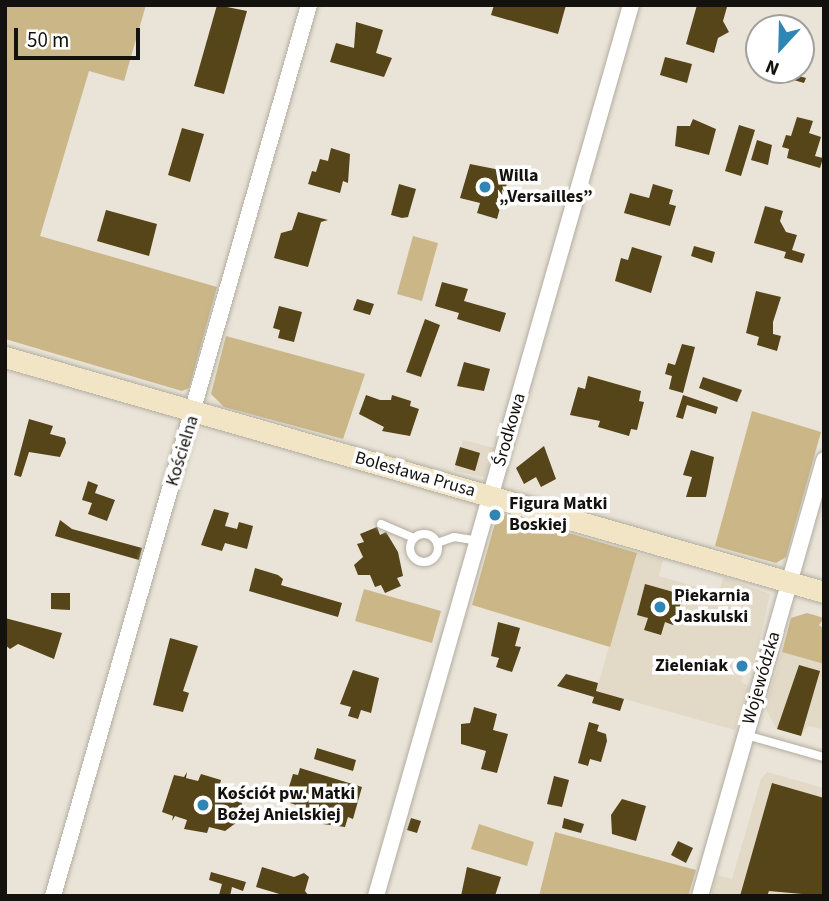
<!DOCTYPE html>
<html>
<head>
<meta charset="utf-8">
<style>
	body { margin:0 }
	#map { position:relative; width:829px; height:901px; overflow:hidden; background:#eae4d8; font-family:"Source Sans 3",sans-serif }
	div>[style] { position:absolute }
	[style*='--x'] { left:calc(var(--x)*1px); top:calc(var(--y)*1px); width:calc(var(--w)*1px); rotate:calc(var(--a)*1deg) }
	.built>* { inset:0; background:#e2d9c6 }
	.green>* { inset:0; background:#cbb687 }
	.building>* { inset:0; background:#564519 }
	.roads { filter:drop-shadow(0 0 2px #b1aca0) drop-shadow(0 0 2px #b1aca0) }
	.lane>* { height:8px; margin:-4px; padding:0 4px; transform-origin:4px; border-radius:4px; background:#fff }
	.lane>.ring { margin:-4px; padding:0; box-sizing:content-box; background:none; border:8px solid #fff; border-radius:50% }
	.street>* { height:16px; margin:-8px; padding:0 8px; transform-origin:8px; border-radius:8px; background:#fff }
	.secondary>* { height:21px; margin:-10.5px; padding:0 10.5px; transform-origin:10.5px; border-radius:10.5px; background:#f1e5c6 }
	.dots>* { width:19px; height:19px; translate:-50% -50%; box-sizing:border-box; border:4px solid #fff; border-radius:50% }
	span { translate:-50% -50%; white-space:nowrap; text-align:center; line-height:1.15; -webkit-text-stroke:7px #fff; paint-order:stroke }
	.poi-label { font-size:18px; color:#14120e; font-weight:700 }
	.left { translate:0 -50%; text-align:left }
	.right { translate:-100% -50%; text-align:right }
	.street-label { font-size:18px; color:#14120e }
	.frame { position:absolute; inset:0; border:7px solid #14120e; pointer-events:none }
	.north { position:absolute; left:745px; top:14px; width:70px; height:70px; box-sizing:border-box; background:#fff; border:2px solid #a1a09f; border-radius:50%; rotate:202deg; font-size:19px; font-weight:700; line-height:28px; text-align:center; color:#14120e }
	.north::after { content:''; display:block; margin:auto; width:24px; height:32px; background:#2f85b4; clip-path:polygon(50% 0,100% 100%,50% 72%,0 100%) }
	.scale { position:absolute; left:14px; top:28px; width:126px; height:32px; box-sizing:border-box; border:4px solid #14120e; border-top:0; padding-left:9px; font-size:21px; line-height:24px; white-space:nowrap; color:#14120e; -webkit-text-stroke:5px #fff; paint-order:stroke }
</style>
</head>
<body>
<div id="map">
	<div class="built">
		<div style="clip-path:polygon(463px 440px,494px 448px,485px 477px,454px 471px)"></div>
		<div style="clip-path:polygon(637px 553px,663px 560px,659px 576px,718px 593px,724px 577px,770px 594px,754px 667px,746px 663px,741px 682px,749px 686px,735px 730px,596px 691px)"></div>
		<div style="clip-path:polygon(782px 652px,824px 664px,823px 729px,808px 726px,801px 736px,777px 729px,765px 708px)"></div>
		<div style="clip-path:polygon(767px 772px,824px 788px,824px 896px,711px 896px,717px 875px,732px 879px,761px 779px)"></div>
	</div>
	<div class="green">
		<div style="clip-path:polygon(5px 5px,146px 5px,124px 81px,89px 71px,40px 236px,217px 287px,189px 388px,182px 391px,5px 339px)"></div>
		<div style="clip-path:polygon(413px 236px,438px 243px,422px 301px,397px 294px)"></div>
		<div style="clip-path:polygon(226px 336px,365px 374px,343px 439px,224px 407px,211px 394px)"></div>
		<div style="clip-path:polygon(752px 411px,821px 432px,786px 557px,776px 563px,715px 546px)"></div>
		<div style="clip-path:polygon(504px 514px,637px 553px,610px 647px,472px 605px,497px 516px)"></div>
		<div style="clip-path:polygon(364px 589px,441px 611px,432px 643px,355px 621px)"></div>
		<div style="clip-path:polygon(807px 613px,824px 618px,819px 625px,824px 629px,824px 664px,782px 652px,791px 618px)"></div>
		<div style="clip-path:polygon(479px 824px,534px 842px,527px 866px,471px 849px)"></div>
		<div style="clip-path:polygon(555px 832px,696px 870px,688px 896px,539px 896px)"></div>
	</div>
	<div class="building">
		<div style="clip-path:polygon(217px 5px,247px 11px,224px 94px,194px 86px)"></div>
		<div style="clip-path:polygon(494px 5px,566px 5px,558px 34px,491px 15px)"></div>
		<div style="clip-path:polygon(697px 5px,727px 7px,723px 21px,729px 32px,718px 38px,714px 53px,686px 44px)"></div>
		<div style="clip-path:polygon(356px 22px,383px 30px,376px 53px,392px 58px,384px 77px,330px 62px,336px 43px,354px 48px)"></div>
		<div style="clip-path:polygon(665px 57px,692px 64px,687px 83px,660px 75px)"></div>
		<div style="clip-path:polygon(782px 71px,806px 78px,804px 83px,780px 76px)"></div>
		<div style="clip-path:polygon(797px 117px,813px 121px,809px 133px,821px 137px,815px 156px,823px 158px,820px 168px,787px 158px,789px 149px,782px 147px,786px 135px,791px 136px)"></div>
		<div style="clip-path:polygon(693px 119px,716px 129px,709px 155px,675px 146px,677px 126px,690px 126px)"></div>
		<div style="clip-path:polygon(739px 125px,755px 130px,741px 176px,725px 171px)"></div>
		<div style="clip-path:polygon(182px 128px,204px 134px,190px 182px,168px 175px)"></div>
		<div style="clip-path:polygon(757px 140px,772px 145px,768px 165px,751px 160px)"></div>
		<div style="clip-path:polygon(331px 148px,350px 154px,348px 183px,343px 181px,340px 193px,308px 184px,312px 171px,316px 172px,320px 159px,328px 161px)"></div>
		<div style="clip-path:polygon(470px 164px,500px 170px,499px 174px,509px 176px,497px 219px,477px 213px,480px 203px,460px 198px)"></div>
		<div style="clip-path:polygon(399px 184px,416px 189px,408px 217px,402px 218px,391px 215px)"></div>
		<div style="clip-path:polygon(653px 184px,673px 190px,669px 204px,676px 206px,670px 226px,624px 213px,630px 193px,649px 198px)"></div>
		<div style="clip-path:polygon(765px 206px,783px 211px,780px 221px,786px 232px,797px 235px,792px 250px,805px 254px,802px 263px,784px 258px,786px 252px,754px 243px)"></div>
		<div style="clip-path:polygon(106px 210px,157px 224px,149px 256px,97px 241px)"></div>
		<div style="clip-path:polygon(298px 212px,328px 220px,321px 222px,308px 267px,274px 258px,281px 233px,292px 230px)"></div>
		<div style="clip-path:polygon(694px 246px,715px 252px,712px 263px,691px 256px)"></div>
		<div style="clip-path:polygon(632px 247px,662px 256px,651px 293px,615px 281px,621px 258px,628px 260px)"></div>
		<div style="clip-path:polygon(442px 282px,468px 289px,464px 301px,506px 313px,500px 332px,457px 319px,459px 313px,435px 306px)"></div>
		<div style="clip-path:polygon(756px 291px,781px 297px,773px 322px,773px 334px,781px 336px,777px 351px,757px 345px,759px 337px,746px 333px)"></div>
		<div style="clip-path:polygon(357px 299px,374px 304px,370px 315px,353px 310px)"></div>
		<div style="clip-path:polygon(279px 306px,302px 312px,294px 342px,278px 338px,280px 330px,273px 328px)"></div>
		<div style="clip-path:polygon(425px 319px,440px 325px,421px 377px,406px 372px)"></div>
		<div style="clip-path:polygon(682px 344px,695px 347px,683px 393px,669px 389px,672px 376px,665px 374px,668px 363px,675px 365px)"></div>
		<div style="clip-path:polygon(464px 362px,490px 369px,484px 391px,457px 386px)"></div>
		<div style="clip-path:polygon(588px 376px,641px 391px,639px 401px,644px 402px,637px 430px,631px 429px,629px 436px,598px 427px,600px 421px,570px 415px,578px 387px,585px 389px)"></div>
		<div style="clip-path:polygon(703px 377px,742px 390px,737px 402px,699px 388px)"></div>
		<div style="clip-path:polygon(366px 395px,380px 400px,391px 400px,392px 395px,411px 401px,410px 406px,419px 409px,410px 436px,382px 431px,384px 427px,359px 414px)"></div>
		<div style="clip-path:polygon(683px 395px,718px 407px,716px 414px,687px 405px,683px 419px,676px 417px)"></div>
		<div style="clip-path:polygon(29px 419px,53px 426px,50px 434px,65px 438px,66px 443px,60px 457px,29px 452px,21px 477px,14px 475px)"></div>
		<div style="clip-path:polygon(544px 446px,556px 479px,541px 487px,536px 477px,524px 484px,516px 468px)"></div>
		<div style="clip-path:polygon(460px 447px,480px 453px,475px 471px,455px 465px)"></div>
		<div style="clip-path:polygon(691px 450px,714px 457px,706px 497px,686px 497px,692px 477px,683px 475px)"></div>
		<div style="clip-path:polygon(88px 481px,98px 485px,95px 493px,115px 500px,107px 521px,88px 514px,92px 503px,82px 500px)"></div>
		<div style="clip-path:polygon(214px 509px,229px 513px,225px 526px,237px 529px,239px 522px,253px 526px,247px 549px,225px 543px,222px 551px,201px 545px)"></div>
		<div style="clip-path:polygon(60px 520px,72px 529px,142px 548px,139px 560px,55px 536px)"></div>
		<div style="clip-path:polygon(377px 527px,380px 535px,386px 532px,398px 552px,403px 576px,397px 578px,401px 586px,385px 593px,381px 585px,375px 587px,370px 575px,358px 575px,354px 565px,363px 557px,357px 544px,364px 542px,360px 534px)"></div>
		<div style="clip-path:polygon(255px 568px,278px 575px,283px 579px,281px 585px,342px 603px,338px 617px,249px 591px)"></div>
		<div style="clip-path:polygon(645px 584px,684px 595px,673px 625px,665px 622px,661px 635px,644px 630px,648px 618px,637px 615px)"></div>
		<div style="clip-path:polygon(51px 593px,70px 593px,70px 610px,51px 609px)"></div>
		<div style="clip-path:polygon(5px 618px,62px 633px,54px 659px,18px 644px,10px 649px,5px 645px)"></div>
		<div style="clip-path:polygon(498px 622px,520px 628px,515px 646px,521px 647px,512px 672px,496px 667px,499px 658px,491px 656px)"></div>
		<div style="clip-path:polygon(170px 638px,198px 646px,183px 691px,189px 693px,183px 712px,153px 705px)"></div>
		<div style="clip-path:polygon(799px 665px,820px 671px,801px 736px,777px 729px)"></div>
		<div style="clip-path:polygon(353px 670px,379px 678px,371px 713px,361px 710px,358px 719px,348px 716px,351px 707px,340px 704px)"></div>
		<div style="clip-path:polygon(566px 674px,598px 683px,596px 691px,624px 699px,620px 711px,592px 703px,594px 697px,557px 686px)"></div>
		<div style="clip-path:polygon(474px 707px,497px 714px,493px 730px,508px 734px,497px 773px,481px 769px,486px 751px,461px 744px,461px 724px,470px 723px)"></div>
		<div style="clip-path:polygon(589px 722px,599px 725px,597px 731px,606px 734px,607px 741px,601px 762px,590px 759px,588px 766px,578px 763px)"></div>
		<div style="clip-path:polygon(317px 748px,356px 760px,353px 771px,314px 759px)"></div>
		<div style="clip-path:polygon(300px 768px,362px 787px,353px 819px,348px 817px,345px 827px,323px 824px,321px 813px,290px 803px,293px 792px,288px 790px,293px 774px,298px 775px)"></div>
		<div style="clip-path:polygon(187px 772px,186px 778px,198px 781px,201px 774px,221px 780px,219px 788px,237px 793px,244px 808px,240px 820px,225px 831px,209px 827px,207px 833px,184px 829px,187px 820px,175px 816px,172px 821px,173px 816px,162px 812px,174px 775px,184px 777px)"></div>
		<div style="clip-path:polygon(554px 776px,569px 780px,562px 807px,547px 804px)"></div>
		<div style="clip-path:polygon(772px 783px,824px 798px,824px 896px,769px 891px,767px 896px,740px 896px)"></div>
		<div style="clip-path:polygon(622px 799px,646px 806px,636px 841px,612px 834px,611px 815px)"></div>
		<div style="clip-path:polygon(411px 818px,421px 821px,417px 833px,407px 830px)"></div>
		<div style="clip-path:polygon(564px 818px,584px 824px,581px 833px,562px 828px)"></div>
		<div style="clip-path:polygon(678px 841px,693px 848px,686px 863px,671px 855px)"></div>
		<div style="clip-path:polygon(262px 867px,294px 877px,304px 873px,309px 877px,305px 891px,309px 896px,286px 896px,256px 887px)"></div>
		<div style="clip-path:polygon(467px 867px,501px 877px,495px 896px,461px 896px)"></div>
		<div style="clip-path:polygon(211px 872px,246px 882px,243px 891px,232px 887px,230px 896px,219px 895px,222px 884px,209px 880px)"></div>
	</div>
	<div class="roads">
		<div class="lane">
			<div style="--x:381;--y:524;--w:36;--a:23"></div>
			<div class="ring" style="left:410px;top:534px;width:20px;height:20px"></div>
			<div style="--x:437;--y:543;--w:18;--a:-19"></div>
			<div style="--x:454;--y:537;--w:24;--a:9"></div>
			<div style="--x:746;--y:735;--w:81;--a:15.8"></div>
		</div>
		<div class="street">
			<div style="--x:53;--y:896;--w:927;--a:-73.97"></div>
			<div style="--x:376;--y:896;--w:927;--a:-74.03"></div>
			<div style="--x:700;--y:896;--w:453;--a:-74.1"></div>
		</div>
		<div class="secondary">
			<div style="--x:5;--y:357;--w:852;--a:16.01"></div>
		</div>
	</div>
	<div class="dots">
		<div style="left:485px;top:187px;background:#2f85b4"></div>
		<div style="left:495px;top:515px;background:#2f85b4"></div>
		<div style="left:660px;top:607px;background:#2f85b4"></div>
		<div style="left:742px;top:666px;background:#2f85b4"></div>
		<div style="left:203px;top:805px;background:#2f85b4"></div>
	</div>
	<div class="poi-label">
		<span class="left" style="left:499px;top:187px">Willa<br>„Versailles”</span>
		<span class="left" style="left:509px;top:515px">Figura Matki<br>Boskiej</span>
		<span class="left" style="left:674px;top:607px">Piekarnia<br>Jaskulski</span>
		<span class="right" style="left:728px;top:666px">Zieleniak</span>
		<span class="left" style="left:217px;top:805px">Kościół pw. Matki<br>Bożej Anielskiej</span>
	</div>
	<div class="street-label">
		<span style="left:510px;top:430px;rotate:-74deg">Środkowa</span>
		<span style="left:183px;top:451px;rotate:-73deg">Kościelna</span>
		<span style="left:415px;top:475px;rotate:16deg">Bolesława Prusa</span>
		<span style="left:762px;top:678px;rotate:-74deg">Wojewódzka</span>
	</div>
	<div class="frame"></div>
	<div class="north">N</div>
	<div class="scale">50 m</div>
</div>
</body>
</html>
